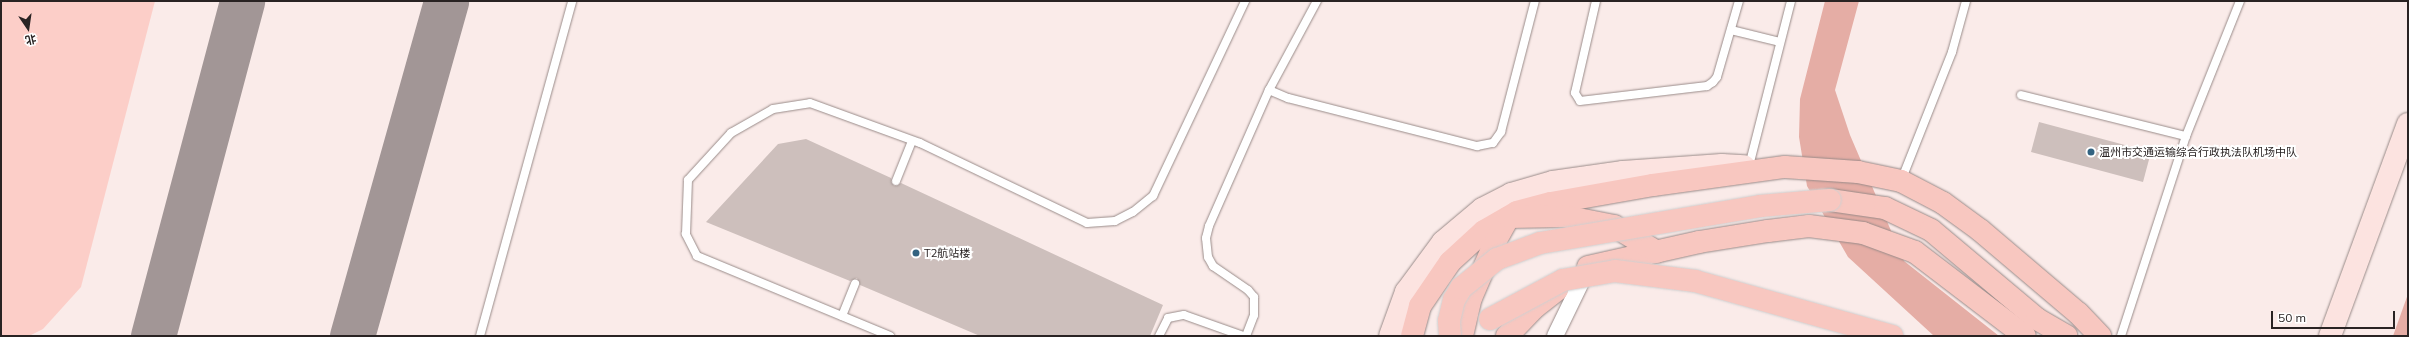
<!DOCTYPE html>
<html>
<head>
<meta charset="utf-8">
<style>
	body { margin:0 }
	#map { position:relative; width:2409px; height:337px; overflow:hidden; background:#faebe9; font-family:Mulish,"Noto Sans SC",sans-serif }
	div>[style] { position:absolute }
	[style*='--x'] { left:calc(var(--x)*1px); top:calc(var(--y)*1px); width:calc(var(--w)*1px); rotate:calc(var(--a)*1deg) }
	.green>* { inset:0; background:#fccec8 }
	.water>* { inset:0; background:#e5ada5 }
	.taxiway>* { height:45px; margin:-22.5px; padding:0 22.5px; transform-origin:22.5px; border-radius:22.5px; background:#a29696 }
	.building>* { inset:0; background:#cdbfbc }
	.roads { filter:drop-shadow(0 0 1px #998b89) drop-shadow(0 0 1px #998b89) }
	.lane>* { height:8px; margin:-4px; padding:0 4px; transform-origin:4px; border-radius:4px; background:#fff }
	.street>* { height:16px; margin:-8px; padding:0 8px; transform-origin:8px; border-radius:8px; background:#fff }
	.secondary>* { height:22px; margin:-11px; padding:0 11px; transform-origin:11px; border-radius:11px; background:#fce3e0 }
	.primary>* { height:22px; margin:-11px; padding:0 11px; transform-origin:11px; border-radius:11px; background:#f8c7c0 }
	.bridges { filter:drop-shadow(0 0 1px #d0cfcf) drop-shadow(0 0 1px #d0cfcf) }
	.primary-bridge>* { height:22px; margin:-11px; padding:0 11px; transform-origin:11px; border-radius:11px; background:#f8c7c0 }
	.dots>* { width:11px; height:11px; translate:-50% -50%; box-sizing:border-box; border:2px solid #fff; border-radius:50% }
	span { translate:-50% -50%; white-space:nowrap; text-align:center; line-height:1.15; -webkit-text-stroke:4px #fff; paint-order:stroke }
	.poi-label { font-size:11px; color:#292323 }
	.left { translate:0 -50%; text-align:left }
	.frame { position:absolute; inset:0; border:2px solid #292323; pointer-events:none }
	.north { position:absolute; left:8px; top:8px; width:40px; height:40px; -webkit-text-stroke:3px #fff; paint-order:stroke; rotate:167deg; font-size:11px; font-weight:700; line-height:16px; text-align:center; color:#292323 }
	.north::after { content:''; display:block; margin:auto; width:14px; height:18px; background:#292323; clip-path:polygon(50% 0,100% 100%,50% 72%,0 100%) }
	.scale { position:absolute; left:2271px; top:311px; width:124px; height:18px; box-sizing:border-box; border:2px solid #292323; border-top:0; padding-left:5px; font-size:12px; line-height:14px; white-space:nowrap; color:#292323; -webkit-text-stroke:3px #fff; paint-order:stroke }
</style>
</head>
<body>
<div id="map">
	<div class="green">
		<div style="clip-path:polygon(1px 1px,155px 1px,81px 287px,43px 329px,29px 336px,1px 336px)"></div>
	</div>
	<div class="water">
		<div style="clip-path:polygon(1825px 1px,1859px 1px,1835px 90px,1850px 135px,1904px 261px,1999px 336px,1934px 336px,1848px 257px,1807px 186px,1799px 137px,1800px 99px)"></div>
		<div style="clip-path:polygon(2408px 294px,2408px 336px,2393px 336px)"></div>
	</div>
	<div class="taxiway">
		<div style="--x:153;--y:336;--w:347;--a:-75.1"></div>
		<div style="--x:352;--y:336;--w:348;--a:-74.3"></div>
	</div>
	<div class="building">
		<div style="clip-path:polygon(2039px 122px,2151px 152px,2143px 182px,2031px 152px)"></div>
		<div style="clip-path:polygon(806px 139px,891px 178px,894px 186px,901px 183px,1163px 305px,1150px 336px,980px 336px,860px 285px,857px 278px,850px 281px,706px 222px,778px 144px)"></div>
	</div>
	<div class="roads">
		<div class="lane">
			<div style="--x:1596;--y:1;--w:94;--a:102.9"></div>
			<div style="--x:1575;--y:93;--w:9;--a:58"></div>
			<div style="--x:1580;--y:101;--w:128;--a:-6.7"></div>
			<div style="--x:1707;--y:86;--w:7;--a:-34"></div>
			<div style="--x:1713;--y:82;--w:6;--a:-51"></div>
			<div style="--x:1717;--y:77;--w:79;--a:-73.9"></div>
			<div style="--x:1731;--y:30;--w:50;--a:13.8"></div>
			<div style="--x:1269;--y:90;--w:21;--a:23"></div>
			<div style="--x:1288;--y:98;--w:195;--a:14.3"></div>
			<div style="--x:1477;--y:146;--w:16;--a:-11"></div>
			<div style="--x:1493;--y:143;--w:14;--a:-54"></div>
			<div style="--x:1501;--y:132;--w:135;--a:-75.5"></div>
			<div style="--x:2021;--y:95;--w:170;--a:14"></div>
			<div style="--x:1749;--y:166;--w:170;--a:-75.7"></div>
			<div style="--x:896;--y:181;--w:43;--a:-68.2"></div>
			<div style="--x:1901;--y:181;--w:139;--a:-68.4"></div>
			<div style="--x:1952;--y:52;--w:53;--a:-74.6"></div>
			<div style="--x:842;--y:316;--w:35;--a:-68"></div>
			<div style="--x:480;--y:336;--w:347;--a:-74.6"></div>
			<div style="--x:890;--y:336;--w:209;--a:-157.5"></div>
			<div style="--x:697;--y:256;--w:25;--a:-117"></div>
			<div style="--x:686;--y:234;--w:54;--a:-87.9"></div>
			<div style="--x:688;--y:180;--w:64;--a:-47.5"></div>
			<div style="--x:731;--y:133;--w:48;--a:-29.7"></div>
			<div style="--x:773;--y:109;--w:37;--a:-9"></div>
			<div style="--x:810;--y:103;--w:117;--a:20"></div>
			<div style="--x:920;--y:143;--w:185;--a:25.6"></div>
			<div style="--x:1087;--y:223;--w:28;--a:-4"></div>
			<div style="--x:1115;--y:221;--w:20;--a:-27"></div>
			<div style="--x:1133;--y:212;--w:26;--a:-39"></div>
			<div style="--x:1153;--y:196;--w:216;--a:-64.7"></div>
			<div style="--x:1159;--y:336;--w:20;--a:-63"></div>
			<div style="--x:1168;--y:318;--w:16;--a:-11"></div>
			<div style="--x:1184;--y:315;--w:63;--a:19.6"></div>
			<div style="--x:1246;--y:336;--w:22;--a:-69"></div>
			<div style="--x:1254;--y:315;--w:18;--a:-90"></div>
			<div style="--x:1254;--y:297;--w:9;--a:-131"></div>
			<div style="--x:1248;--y:290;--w:42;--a:-145.6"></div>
			<div style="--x:1213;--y:266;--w:10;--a:-119"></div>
			<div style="--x:1208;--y:257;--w:19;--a:-96"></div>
			<div style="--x:1206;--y:238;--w:12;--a:-76"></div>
			<div style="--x:1209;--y:226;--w:149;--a:-66.2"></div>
			<div style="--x:1269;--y:90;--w:101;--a:-61.7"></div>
			<div style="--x:2121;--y:336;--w:210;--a:-72"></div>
			<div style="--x:2186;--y:136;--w:145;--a:-68.2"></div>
		</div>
		<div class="street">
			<div style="--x:1555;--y:336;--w:73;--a:-64.1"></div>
		</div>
		<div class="secondary">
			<div style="--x:1390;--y:336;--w:47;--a:-70"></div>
			<div style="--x:1406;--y:292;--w:62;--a:-53.5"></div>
			<div style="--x:1443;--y:242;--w:51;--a:-40.2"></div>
			<div style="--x:1482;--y:209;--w:33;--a:-27"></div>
			<div style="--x:1511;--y:194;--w:44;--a:-15.9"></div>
			<div style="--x:1553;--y:182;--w:71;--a:-8.1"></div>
			<div style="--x:1623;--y:172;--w:99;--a:-4"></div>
			<div style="--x:1722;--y:165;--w:22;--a:3"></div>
			<div style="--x:2330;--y:336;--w:226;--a:-69.8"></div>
		</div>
		<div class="primary">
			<div style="--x:1830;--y:200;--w:56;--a:8.3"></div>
			<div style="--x:1885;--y:208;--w:51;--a:25.6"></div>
			<div style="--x:1931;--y:230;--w:138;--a:40"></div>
			<div style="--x:2037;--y:319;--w:34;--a:30"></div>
			<div style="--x:1588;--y:267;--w:114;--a:-12.7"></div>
			<div style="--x:1699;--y:242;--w:70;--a:-9.1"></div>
			<div style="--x:1768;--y:231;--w:41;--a:-7"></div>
			<div style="--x:1809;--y:226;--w:54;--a:7.4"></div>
			<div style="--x:1863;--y:233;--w:55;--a:20.1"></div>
			<div style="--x:1915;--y:252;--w:138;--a:37.4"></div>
			<div style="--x:1412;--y:336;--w:31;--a:-75"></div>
			<div style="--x:1420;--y:306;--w:53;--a:-55.7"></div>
			<div style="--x:1450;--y:262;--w:46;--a:-42.4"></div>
			<div style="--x:1484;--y:231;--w:38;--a:-30"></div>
			<div style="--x:1517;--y:212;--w:35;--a:-15"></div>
			<div style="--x:1551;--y:203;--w:104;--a:-10"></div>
			<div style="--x:1653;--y:185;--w:133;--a:-7.8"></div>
			<div style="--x:1785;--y:167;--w:73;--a:3.9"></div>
			<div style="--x:1858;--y:172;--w:44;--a:11.8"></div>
			<div style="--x:1901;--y:181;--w:47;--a:27.6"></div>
			<div style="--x:1943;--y:203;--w:46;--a:36.1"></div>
			<div style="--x:1980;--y:230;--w:128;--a:40.3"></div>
			<div style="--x:2078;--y:313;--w:32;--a:46"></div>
			<div style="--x:1462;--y:336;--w:39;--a:-77"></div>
			<div style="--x:1471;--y:298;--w:63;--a:-66.7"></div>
			<div style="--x:1496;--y:240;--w:26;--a:-61"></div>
			<div style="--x:1509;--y:217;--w:54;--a:-1.1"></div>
			<div style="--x:1563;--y:216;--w:52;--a:11.1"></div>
			<div style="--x:1614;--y:226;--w:50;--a:31.2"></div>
			<div style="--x:1507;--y:336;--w:40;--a:-46"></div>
			<div style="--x:1535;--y:307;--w:28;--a:-38"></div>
		</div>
	</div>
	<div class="bridges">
		<div class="primary-bridge">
			<div style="--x:1490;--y:319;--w:83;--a:-28.1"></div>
			<div style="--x:1563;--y:280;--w:53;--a:-9.8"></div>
			<div style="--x:1615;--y:271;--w:81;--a:7.1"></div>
			<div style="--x:1695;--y:281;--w:205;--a:15.6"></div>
			<div style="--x:1450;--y:336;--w:15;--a:-94"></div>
			<div style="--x:1449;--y:321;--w:22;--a:-77"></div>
			<div style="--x:1454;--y:300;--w:14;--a:-60"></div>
			<div style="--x:1461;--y:288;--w:46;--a:-38.9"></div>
			<div style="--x:1497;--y:259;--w:46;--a:-20.4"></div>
			<div style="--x:1540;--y:243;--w:223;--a:-9.5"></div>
			<div style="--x:1760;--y:206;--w:70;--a:-4.9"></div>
		</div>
	</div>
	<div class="dots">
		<div style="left:2091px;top:152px;background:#336381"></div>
		<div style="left:916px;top:253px;background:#336381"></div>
	</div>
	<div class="poi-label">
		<span class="left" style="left:2099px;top:152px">温州市交通运输综合行政执法队机场中队</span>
		<span class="left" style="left:924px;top:253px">T2航站楼</span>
	</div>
	<div class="frame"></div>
	<div class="north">北</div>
	<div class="scale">50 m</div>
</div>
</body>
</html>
